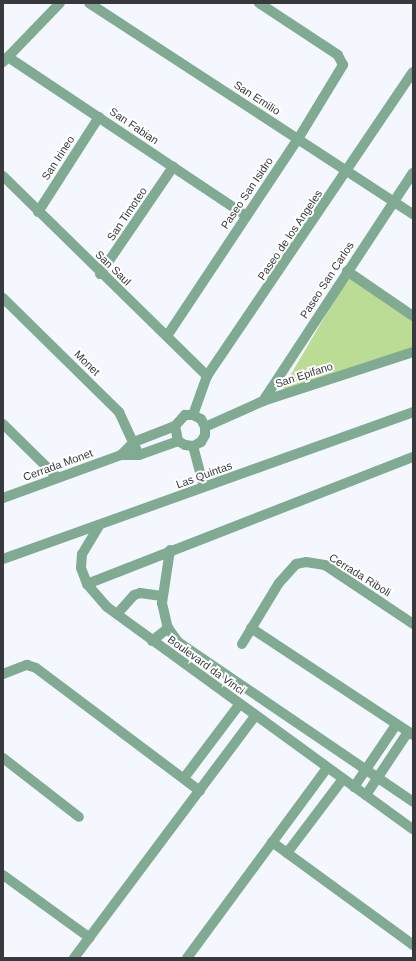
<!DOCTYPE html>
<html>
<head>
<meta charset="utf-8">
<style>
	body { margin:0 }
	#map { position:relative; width:416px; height:961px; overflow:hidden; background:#f4f8fe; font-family:Arial,sans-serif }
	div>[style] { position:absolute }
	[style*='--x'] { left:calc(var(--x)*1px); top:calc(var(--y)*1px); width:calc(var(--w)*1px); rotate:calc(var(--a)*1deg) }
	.green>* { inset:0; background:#bbdc95 }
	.minor>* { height:10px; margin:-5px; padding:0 5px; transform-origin:5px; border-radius:5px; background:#81aa92 }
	span { translate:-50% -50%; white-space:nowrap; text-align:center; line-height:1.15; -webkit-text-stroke:4px #fff; paint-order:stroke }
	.street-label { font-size:11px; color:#37393c }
	.frame { position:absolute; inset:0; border:4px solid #37393c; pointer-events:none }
</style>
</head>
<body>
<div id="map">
	<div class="green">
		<div style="clip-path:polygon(348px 277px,413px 322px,413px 349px,283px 392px,284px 386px)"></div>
	</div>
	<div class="minor">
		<div style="--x:89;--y:3;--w:387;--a:33.1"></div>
		<div style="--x:8;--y:57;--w:286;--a:33.7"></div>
		<div style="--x:3;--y:62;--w:82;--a:-46"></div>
		<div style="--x:3;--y:176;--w:286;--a:44.4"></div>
		<div style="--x:38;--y:212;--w:113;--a:-57.3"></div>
		<div style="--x:347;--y:271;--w:80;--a:34.3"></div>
		<div style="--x:100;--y:274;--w:130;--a:-55.7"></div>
		<div style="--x:3;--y:298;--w:163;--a:44.5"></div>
		<div style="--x:119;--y:412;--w:47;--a:65.1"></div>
		<div style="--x:167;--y:336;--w:237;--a:-56.4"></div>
		<div style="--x:298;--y:139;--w:87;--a:-58.7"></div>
		<div style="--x:343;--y:65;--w:11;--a:-117"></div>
		<div style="--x:338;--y:55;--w:95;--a:-146.6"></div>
		<div style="--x:263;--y:401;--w:273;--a:-56.7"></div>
		<div style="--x:193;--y:415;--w:41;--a:-70.3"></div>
		<div style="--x:207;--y:376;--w:367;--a:-55.9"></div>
		<div style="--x:3;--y:424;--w:76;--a:44.5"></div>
		<div style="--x:205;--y:427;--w:64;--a:-24.1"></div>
		<div style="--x:263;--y:401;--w:158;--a:-18.1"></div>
		<div style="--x:193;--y:446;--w:42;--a:75"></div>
		<div style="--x:121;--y:455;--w:18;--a:-45"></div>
		<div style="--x:134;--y:442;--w:44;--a:-21.3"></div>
		<div style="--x:175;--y:426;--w:15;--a:-48"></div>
		<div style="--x:185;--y:415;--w:8;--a:0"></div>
		<div style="--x:193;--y:415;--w:9;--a:27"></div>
		<div style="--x:201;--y:419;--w:9;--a:63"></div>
		<div style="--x:205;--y:427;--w:8;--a:90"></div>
		<div style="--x:205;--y:435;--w:8;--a:120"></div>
		<div style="--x:201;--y:442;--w:9;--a:153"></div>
		<div style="--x:193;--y:446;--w:8;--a:-173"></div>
		<div style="--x:185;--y:445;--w:8;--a:-150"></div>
		<div style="--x:178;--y:441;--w:15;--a:-101"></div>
		<div style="--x:3;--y:498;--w:126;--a:-20"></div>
		<div style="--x:121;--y:455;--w:18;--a:0"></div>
		<div style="--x:139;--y:455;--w:41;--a:-19.7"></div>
		<div style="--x:99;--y:526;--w:33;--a:121"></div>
		<div style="--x:82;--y:554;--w:14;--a:94"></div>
		<div style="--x:81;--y:568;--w:17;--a:69"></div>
		<div style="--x:87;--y:584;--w:30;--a:49"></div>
		<div style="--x:107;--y:607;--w:378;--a:36"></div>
		<div style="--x:170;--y:550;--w:54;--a:98.6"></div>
		<div style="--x:162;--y:603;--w:26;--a:77"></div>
		<div style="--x:168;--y:628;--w:17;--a:54"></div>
		<div style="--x:178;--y:642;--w:284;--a:34.2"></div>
		<div style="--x:3;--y:559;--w:436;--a:-19.7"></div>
		<div style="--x:87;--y:584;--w:350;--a:-21.3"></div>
		<div style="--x:117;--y:614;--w:25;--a:-48"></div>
		<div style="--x:134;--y:595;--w:6;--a:-18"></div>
		<div style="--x:140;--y:593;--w:22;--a:8"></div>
		<div style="--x:251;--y:628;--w:194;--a:33.4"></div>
		<div style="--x:152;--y:641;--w:21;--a:-39"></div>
		<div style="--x:242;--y:644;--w:71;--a:-58.8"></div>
		<div style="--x:279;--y:583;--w:25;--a:-48"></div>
		<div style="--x:296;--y:564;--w:10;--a:-11"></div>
		<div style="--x:306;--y:562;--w:19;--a:9"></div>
		<div style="--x:325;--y:565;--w:106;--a:33.8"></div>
		<div style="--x:3;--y:674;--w:26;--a:-21"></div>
		<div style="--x:27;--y:665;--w:9;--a:18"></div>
		<div style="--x:36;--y:668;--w:205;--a:36.9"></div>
		<div style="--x:3;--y:758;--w:96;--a:37.8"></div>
		<div style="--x:184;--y:778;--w:91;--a:-53"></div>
		<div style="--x:354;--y:787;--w:75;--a:-55.9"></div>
		<div style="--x:366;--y:795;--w:76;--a:-56.3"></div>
		<div style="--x:272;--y:842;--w:175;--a:36.1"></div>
		<div style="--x:287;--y:853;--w:93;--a:-52.9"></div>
		<div style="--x:3;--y:875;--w:107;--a:35.9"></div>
		<div style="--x:74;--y:958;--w:302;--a:-53.2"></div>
		<div style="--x:187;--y:958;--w:236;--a:-53.6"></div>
	</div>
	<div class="street-label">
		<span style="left:257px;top:98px;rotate:33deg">San Emilio</span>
		<span style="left:134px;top:126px;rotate:34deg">San Fabian</span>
		<span style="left:58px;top:158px;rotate:-57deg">San Irineo</span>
		<span style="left:247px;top:193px;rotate:-56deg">Paseo San Isidro</span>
		<span style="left:127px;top:214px;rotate:-56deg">San Timoteo</span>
		<span style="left:290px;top:235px;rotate:-56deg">Paseo de los Angeles</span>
		<span style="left:113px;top:268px;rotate:44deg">San Saul</span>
		<span style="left:327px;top:280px;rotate:-57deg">Paseo San Carlos</span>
		<span style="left:87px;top:363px;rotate:44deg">Monet</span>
		<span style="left:304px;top:375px;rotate:-18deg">San Epifano</span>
		<span style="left:58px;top:465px;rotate:-20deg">Cerrada Monet</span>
		<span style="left:204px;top:475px;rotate:-20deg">Las Quintas</span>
		<span style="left:360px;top:575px;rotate:32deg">Cerrada Riboli</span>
		<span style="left:206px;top:665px;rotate:36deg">Boulevard da Vinci</span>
	</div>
	<div class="frame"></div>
</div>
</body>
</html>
